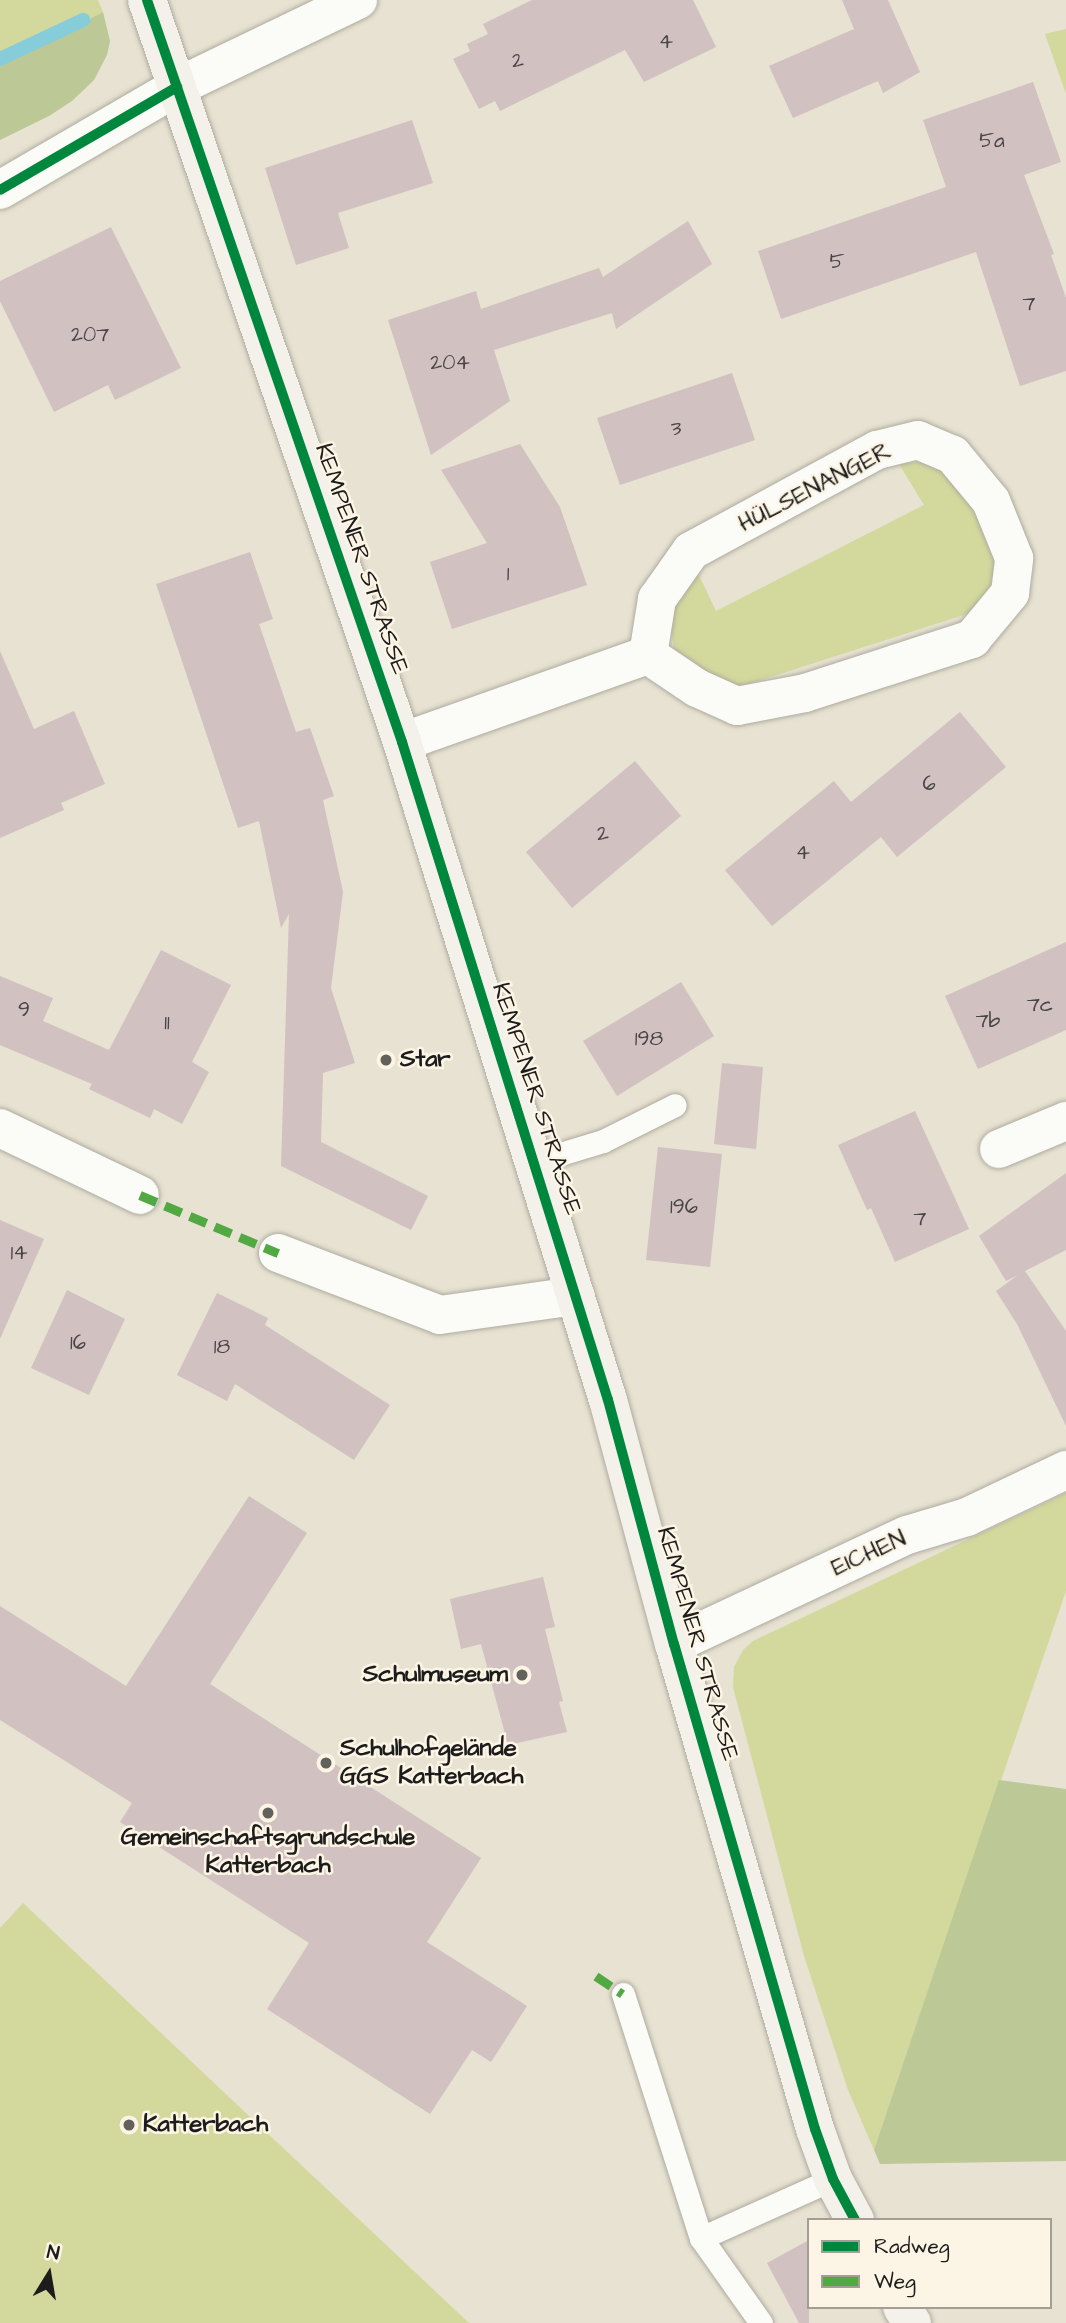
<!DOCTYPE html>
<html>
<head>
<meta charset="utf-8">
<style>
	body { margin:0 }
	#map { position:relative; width:1066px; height:2323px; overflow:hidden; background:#e7e2d1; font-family:"Architects Daughter",sans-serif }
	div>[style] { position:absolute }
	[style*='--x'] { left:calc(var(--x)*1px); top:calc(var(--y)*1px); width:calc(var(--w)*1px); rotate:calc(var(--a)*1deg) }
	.green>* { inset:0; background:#d3d99d }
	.forest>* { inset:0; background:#bcc896 }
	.stream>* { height:14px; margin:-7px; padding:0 7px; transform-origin:7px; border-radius:7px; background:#87ccd9 }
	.building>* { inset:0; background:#d1c1c1 }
	.roads { filter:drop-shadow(0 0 2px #aeaba0) drop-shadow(0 0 2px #aeaba0) }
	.lane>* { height:23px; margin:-11.5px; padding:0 11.5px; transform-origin:11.5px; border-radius:11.5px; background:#fbfbf8 }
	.street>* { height:38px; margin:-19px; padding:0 19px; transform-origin:19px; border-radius:19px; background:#fbfbf8 }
	.secondary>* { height:38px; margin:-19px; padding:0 19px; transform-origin:19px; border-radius:19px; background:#f4f0ea }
	.quiet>* { height:9px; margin-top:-4.5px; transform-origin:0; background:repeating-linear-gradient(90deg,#52a943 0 18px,transparent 0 27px) }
	.cycleway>* { height:10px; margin:-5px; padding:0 5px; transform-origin:5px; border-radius:5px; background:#00873e }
	.dots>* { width:19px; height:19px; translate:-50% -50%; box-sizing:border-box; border:4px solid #fcf5e5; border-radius:50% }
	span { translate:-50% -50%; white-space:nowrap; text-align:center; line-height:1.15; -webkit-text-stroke:5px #fcf5e5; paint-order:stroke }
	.number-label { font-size:21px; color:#494545 }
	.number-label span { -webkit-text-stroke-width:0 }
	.street-label { font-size:24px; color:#1c1c1c }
	.poi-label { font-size:24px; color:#1c1c1c; font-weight:700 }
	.left { translate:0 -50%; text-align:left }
	.right { translate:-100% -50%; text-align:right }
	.legend { position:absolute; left:807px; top:2218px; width:245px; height:91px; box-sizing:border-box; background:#fcf5e5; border:2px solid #a29e95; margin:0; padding:9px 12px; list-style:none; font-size:21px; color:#1c1c1c }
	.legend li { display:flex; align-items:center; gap:14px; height:35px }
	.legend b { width:35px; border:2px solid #a29e95 }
	.north { position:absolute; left:14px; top:2239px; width:70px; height:70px; -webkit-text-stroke:5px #fcf5e5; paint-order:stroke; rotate:11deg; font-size:19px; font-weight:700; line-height:28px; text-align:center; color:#1c1c1c }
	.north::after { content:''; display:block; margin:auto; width:24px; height:32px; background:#1c1c1c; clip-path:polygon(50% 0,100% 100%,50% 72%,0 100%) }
</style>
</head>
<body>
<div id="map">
	<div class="green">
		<div style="clip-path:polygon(0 0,98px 0,103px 12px,0 66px)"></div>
		<div style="clip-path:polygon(1066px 29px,1066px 94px,1045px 34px)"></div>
		<div style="clip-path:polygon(920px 462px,940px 469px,962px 490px,992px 547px,995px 568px,990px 589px,970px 613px,739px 687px,729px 689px,675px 655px,668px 613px,697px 571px,716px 611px,924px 505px,899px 464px)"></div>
		<div style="clip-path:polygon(1066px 1493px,1066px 1591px,874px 2150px,848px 2090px,804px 1956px,733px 1687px,734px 1667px,743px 1650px,753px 1641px)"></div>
		<div style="clip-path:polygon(23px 1903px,469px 2323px,0 2323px,0 1928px)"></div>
	</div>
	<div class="forest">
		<div style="clip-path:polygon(103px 12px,110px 41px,107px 55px,94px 80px,72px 101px,49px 116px,0 140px,0 66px)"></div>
		<div style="clip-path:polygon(999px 1780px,1066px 1789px,1066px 2161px,880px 2164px,874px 2150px)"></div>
	</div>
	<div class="stream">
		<div style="--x:0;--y:59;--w:92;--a:-25.2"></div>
	</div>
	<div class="building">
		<div style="clip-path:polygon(532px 0,693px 0,716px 47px,644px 82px,625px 50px,500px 111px,495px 101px,479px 109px,453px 59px,470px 51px,467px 44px,488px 34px,483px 24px)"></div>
		<div style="clip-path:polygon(842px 0,888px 0,920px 72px,883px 93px,878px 81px,793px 118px,769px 66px,854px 29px)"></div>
		<div style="clip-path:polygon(1033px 82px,1061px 162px,1024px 175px,1054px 254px,1051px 255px,1066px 298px,1066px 371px,1020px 386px,976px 252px,781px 319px,758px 251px,946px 187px,923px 120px)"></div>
		<div style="clip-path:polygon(412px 120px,433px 183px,338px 213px,349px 248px,296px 265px,265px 168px)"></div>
		<div style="clip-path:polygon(688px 221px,712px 264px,616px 329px,612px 313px,494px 350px,510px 401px,431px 455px,388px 320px,476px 291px,481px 309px,599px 268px,603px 277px)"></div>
		<div style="clip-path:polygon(111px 227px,181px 368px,115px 400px,108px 385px,54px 412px,0 301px,0 281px)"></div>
		<div style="clip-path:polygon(732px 373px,755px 440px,620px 485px,597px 418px)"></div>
		<div style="clip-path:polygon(520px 444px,560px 507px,587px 585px,452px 629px,430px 562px,487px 543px,441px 470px)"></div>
		<div style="clip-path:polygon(250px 552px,273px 619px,259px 624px,296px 732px,310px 728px,334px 796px,323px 800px,343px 892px,331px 988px,355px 1063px,323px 1073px,321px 1142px,428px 1196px,411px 1230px,281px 1166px,289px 914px,281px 928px,259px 821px,238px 828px,156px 584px)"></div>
		<div style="clip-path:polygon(0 651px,34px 729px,74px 711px,105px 784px,61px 803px,64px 810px,0 838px)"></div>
		<div style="clip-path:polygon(960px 712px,1006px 767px,897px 857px,881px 837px,772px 926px,725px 870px,834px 781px,851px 802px)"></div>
		<div style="clip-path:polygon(635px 761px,681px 816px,572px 908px,526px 852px)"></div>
		<div style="clip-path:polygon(1066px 942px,1066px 1030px,978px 1069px,945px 996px)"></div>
		<div style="clip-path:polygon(161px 950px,231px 985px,192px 1062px,209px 1072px,182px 1124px,154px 1109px,150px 1118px,89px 1089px,92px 1084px,0 1045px,0 976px,53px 998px,43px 1021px,109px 1050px)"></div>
		<div style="clip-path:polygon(681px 982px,714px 1036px,617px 1096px,583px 1041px)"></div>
		<div style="clip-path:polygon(722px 1063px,763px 1067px,756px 1149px,714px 1144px)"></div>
		<div style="clip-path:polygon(915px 1111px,969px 1229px,895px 1262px,871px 1208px,867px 1210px,838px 1145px)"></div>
		<div style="clip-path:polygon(658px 1147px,722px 1154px,710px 1267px,646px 1260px)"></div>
		<div style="clip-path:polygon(1066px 1173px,1066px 1250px,1025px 1271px,1066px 1331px,1066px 1426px,1017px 1324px,996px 1291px,1018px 1275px,1006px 1281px,979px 1236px)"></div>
		<div style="clip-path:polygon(0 1220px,44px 1239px,0 1339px)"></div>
		<div style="clip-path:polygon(67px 1290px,125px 1319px,89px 1395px,31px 1368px)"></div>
		<div style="clip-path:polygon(217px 1293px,268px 1318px,265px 1325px,390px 1405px,354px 1460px,235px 1384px,227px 1401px,177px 1375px)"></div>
		<div style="clip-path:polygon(249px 1496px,307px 1533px,210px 1684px,481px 1858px,427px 1942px,527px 2006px,491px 2062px,472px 2050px,430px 2114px,267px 2009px,309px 1943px,120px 1822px,132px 1803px,0 1720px,0 1606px,126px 1686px)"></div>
		<div style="clip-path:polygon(543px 1577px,555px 1627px,545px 1629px,563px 1701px,559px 1702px,567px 1732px,508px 1745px,481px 1644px,461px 1649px,450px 1599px)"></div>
		<div style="clip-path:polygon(809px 2240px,809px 2323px,799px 2323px,767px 2263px)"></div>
	</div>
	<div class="roads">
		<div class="lane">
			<div style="--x:534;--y:1162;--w:72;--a:-16.9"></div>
			<div style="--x:603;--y:1141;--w:80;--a:-26.6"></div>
			<div style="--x:623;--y:1994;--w:256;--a:72.3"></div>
			<div style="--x:701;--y:2238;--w:145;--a:-24.1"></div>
			<div style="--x:701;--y:2238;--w:104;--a:54.8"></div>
		</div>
		<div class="street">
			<div style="--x:0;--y:190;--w:205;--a:-30.2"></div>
			<div style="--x:177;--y:87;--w:201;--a:-25.7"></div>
			<div style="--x:402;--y:742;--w:261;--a:-19.5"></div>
			<div style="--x:648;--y:655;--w:59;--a:34"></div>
			<div style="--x:697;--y:688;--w:44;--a:24.2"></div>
			<div style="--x:737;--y:706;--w:69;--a:-10.8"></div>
			<div style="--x:805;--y:693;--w:176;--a:-17.9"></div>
			<div style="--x:972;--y:639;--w:60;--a:-50.4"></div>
			<div style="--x:1010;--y:593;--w:35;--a:-83"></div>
			<div style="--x:1014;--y:558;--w:61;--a:-112"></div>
			<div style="--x:991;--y:501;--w:60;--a:-129.6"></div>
			<div style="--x:953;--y:455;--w:38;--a:-157"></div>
			<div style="--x:918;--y:440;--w:42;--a:166.3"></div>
			<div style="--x:877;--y:450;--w:212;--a:151.5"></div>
			<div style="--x:691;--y:551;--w:59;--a:125.3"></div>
			<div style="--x:657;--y:599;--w:57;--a:99.1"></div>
			<div style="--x:0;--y:1128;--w:155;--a:25.6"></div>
			<div style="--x:999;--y:1149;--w:73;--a:-22.7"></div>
			<div style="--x:278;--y:1253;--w:173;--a:20.9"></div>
			<div style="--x:440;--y:1315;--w:137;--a:-8"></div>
			<div style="--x:674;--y:1644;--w:257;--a:-25.1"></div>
			<div style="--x:907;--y:1535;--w:63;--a:-16.7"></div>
			<div style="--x:967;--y:1517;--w:110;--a:-25.4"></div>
		</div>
		<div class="secondary">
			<div style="--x:147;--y:0;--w:785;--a:71.03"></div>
			<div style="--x:402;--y:742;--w:689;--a:72.62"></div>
			<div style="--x:608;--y:1400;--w:253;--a:74.9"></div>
			<div style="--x:674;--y:1644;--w:505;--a:73.79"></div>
			<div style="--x:815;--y:2129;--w:53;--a:70.2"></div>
			<div style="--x:833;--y:2179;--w:47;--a:61.8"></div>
			<div style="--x:902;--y:2307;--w:19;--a:58"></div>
		</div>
	</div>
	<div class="quiet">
		<div style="--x:140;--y:1195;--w:150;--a:22.8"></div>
		<div style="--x:596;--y:1976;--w:32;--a:34"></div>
	</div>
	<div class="cycleway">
		<div style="--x:147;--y:0;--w:785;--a:71.03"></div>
		<div style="--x:402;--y:742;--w:689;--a:72.62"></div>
		<div style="--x:608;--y:1400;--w:253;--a:74.9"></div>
		<div style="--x:674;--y:1644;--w:505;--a:73.79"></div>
		<div style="--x:815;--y:2129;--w:53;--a:70.2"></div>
		<div style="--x:833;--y:2179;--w:47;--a:61.8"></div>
		<div style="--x:0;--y:190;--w:205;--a:-30.2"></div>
	</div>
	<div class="dots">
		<div style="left:386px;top:1060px;background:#63615b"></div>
		<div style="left:522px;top:1675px;background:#63615b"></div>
		<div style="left:326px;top:1763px;background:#63615b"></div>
		<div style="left:268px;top:1813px;background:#63615b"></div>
		<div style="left:129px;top:2125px;background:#63615b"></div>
	</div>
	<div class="number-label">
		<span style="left:666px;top:42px">4</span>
		<span style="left:518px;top:61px">2</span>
		<span style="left:992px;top:141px">5a</span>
		<span style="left:837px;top:262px">5</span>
		<span style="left:1029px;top:304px">7</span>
		<span style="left:90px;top:335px">207</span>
		<span style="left:450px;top:363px">204</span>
		<span style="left:676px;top:429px">3</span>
		<span style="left:508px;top:574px">1</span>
		<span style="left:929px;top:784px">6</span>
		<span style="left:603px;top:834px">2</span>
		<span style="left:803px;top:853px">4</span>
		<span style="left:1040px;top:1005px">7c</span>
		<span style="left:24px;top:1010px">9</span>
		<span style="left:988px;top:1021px">7b</span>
		<span style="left:167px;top:1023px">11</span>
		<span style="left:649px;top:1039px">198</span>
		<span style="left:684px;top:1207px">196</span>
		<span style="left:920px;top:1219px">7</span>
		<span style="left:19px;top:1253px">14</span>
		<span style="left:78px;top:1343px">16</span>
		<span style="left:222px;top:1347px">18</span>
	</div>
	<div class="street-label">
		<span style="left:815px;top:488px;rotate:-27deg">HÜLSENANGER</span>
		<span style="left:361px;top:559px;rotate:71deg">KEMPENER STRASSE</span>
		<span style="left:536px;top:1099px;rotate:72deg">KEMPENER STRASSE</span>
		<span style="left:869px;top:1554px;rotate:-24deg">EICHEN</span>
		<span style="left:697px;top:1644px;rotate:74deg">KEMPENER STRASSE</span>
	</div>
	<div class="poi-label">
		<span class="left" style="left:400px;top:1060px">Star</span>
		<span class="right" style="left:508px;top:1675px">Schulmuseum</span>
		<span class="left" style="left:340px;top:1763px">Schulhofgelände<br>GGS Katterbach</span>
		<span style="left:268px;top:1852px">Gemeinschaftsgrundschule<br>Katterbach</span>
		<span class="left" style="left:143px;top:2125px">Katterbach</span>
	</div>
	<ul class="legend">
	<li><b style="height:9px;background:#00873e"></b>Radweg</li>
	<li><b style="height:9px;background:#52a943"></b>Weg</li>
	</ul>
	<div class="north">N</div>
</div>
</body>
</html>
